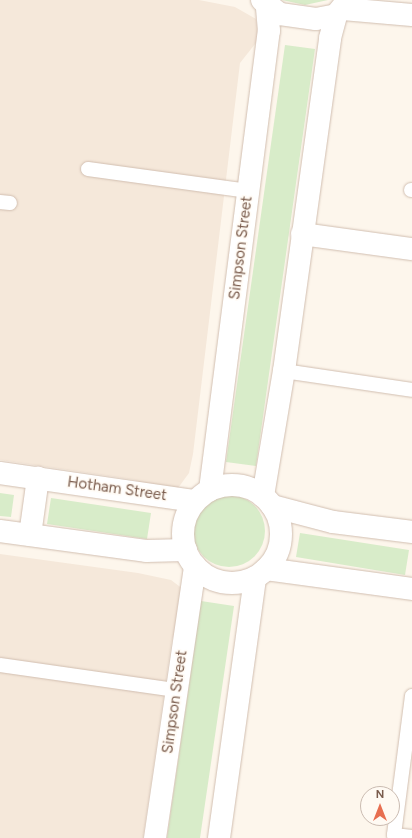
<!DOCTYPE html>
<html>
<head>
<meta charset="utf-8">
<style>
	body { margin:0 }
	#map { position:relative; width:412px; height:838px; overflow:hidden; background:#fdf6ec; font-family:Figtree,sans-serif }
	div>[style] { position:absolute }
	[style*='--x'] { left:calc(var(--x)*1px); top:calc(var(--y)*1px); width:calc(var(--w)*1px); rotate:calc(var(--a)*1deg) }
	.residential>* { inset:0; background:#f5e8da }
	.green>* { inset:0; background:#d8ecc9 }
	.round { border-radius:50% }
	.roads { filter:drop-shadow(0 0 1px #d1beb0) drop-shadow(0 0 1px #d1beb0) }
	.lane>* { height:14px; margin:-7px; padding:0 7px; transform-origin:7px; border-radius:7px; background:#fff }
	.street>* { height:22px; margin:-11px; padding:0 11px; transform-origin:11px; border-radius:11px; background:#fff }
	.street>.ring { margin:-11px; padding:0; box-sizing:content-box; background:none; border:22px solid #fff; border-radius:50% }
	span { translate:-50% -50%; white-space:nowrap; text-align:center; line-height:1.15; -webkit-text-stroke:3px #fffaf3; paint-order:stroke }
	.street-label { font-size:15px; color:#7a5c4d }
	.north { position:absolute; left:360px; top:786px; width:40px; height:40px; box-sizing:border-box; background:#fffaf3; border:1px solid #cabbb1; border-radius:50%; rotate:0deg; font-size:11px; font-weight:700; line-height:16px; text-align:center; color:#7a5c4d }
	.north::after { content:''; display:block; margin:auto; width:14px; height:18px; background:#e76f51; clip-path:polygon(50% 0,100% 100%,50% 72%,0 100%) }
</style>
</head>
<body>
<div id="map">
	<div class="residential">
		<div style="clip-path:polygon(0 0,199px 0,235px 7px,256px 19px,259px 39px,240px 63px,193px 454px,189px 473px,178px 488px,161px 492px,135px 480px,0 460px)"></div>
		<div style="clip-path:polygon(0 554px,138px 573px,171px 580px,183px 589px,186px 604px,172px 639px,143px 838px,0 838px)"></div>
	</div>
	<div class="green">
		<div style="clip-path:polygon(282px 0,328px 0,305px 5px)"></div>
		<div style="clip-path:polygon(285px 45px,315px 49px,256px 466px,226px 462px)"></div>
		<div style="clip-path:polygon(0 493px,14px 495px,11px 517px,0 516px)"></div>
		<div class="round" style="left:193px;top:495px;width:72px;height:72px"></div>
		<div style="clip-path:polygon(51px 498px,151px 513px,147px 539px,47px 524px)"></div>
		<div style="clip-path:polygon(300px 533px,409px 550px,405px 575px,296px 557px)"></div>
		<div style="clip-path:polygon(201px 601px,234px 606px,200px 838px,167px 838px)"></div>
	</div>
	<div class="roads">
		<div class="lane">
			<div style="--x:88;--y:169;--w:162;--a:7.8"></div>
			<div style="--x:411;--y:190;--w:1;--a:0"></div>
			<div style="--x:0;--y:202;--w:10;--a:6"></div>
			<div style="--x:284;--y:371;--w:129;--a:8.4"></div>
			<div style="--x:0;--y:665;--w:178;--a:8.1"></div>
			<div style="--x:412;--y:696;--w:140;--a:97.4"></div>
			<div style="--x:394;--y:835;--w:18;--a:6"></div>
		</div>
		<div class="street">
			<div style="--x:262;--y:0;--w:23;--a:38"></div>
			<div style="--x:280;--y:14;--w:36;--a:8"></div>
			<div style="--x:316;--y:19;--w:20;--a:-11"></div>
			<div style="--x:336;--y:15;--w:19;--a:-51"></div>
			<div style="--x:343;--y:9;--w:69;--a:5"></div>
			<div style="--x:302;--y:234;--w:111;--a:7.8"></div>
			<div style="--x:0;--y:473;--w:197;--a:8.2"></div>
			<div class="ring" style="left:183px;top:485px;width:76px;height:76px"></div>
			<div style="--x:210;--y:490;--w:463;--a:-82.7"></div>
			<div style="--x:269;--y:31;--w:25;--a:-95"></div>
			<div style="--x:263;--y:496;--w:127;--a:-80.5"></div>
			<div style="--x:284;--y:371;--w:336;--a:-82.1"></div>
			<div style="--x:330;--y:38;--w:24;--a:-75"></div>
			<div style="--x:272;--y:506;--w:63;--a:14.7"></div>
			<div style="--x:333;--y:522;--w:80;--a:7.2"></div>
			<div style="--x:0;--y:531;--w:147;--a:7.8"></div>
			<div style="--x:146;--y:551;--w:40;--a:-1.4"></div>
			<div style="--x:30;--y:535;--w:58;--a:-82"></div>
			<div style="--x:266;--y:569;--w:147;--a:7.8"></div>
			<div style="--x:155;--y:838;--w:275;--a:-81.6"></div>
			<div style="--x:219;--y:838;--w:263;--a:-82.1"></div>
		</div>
	</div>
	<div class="street-label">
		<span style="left:241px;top:248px;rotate:-83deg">Simpson Street</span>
		<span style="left:117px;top:489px;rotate:8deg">Hotham Street</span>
		<span style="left:175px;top:702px;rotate:-82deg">Simpson Street</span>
	</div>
	<div class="north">N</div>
</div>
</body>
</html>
